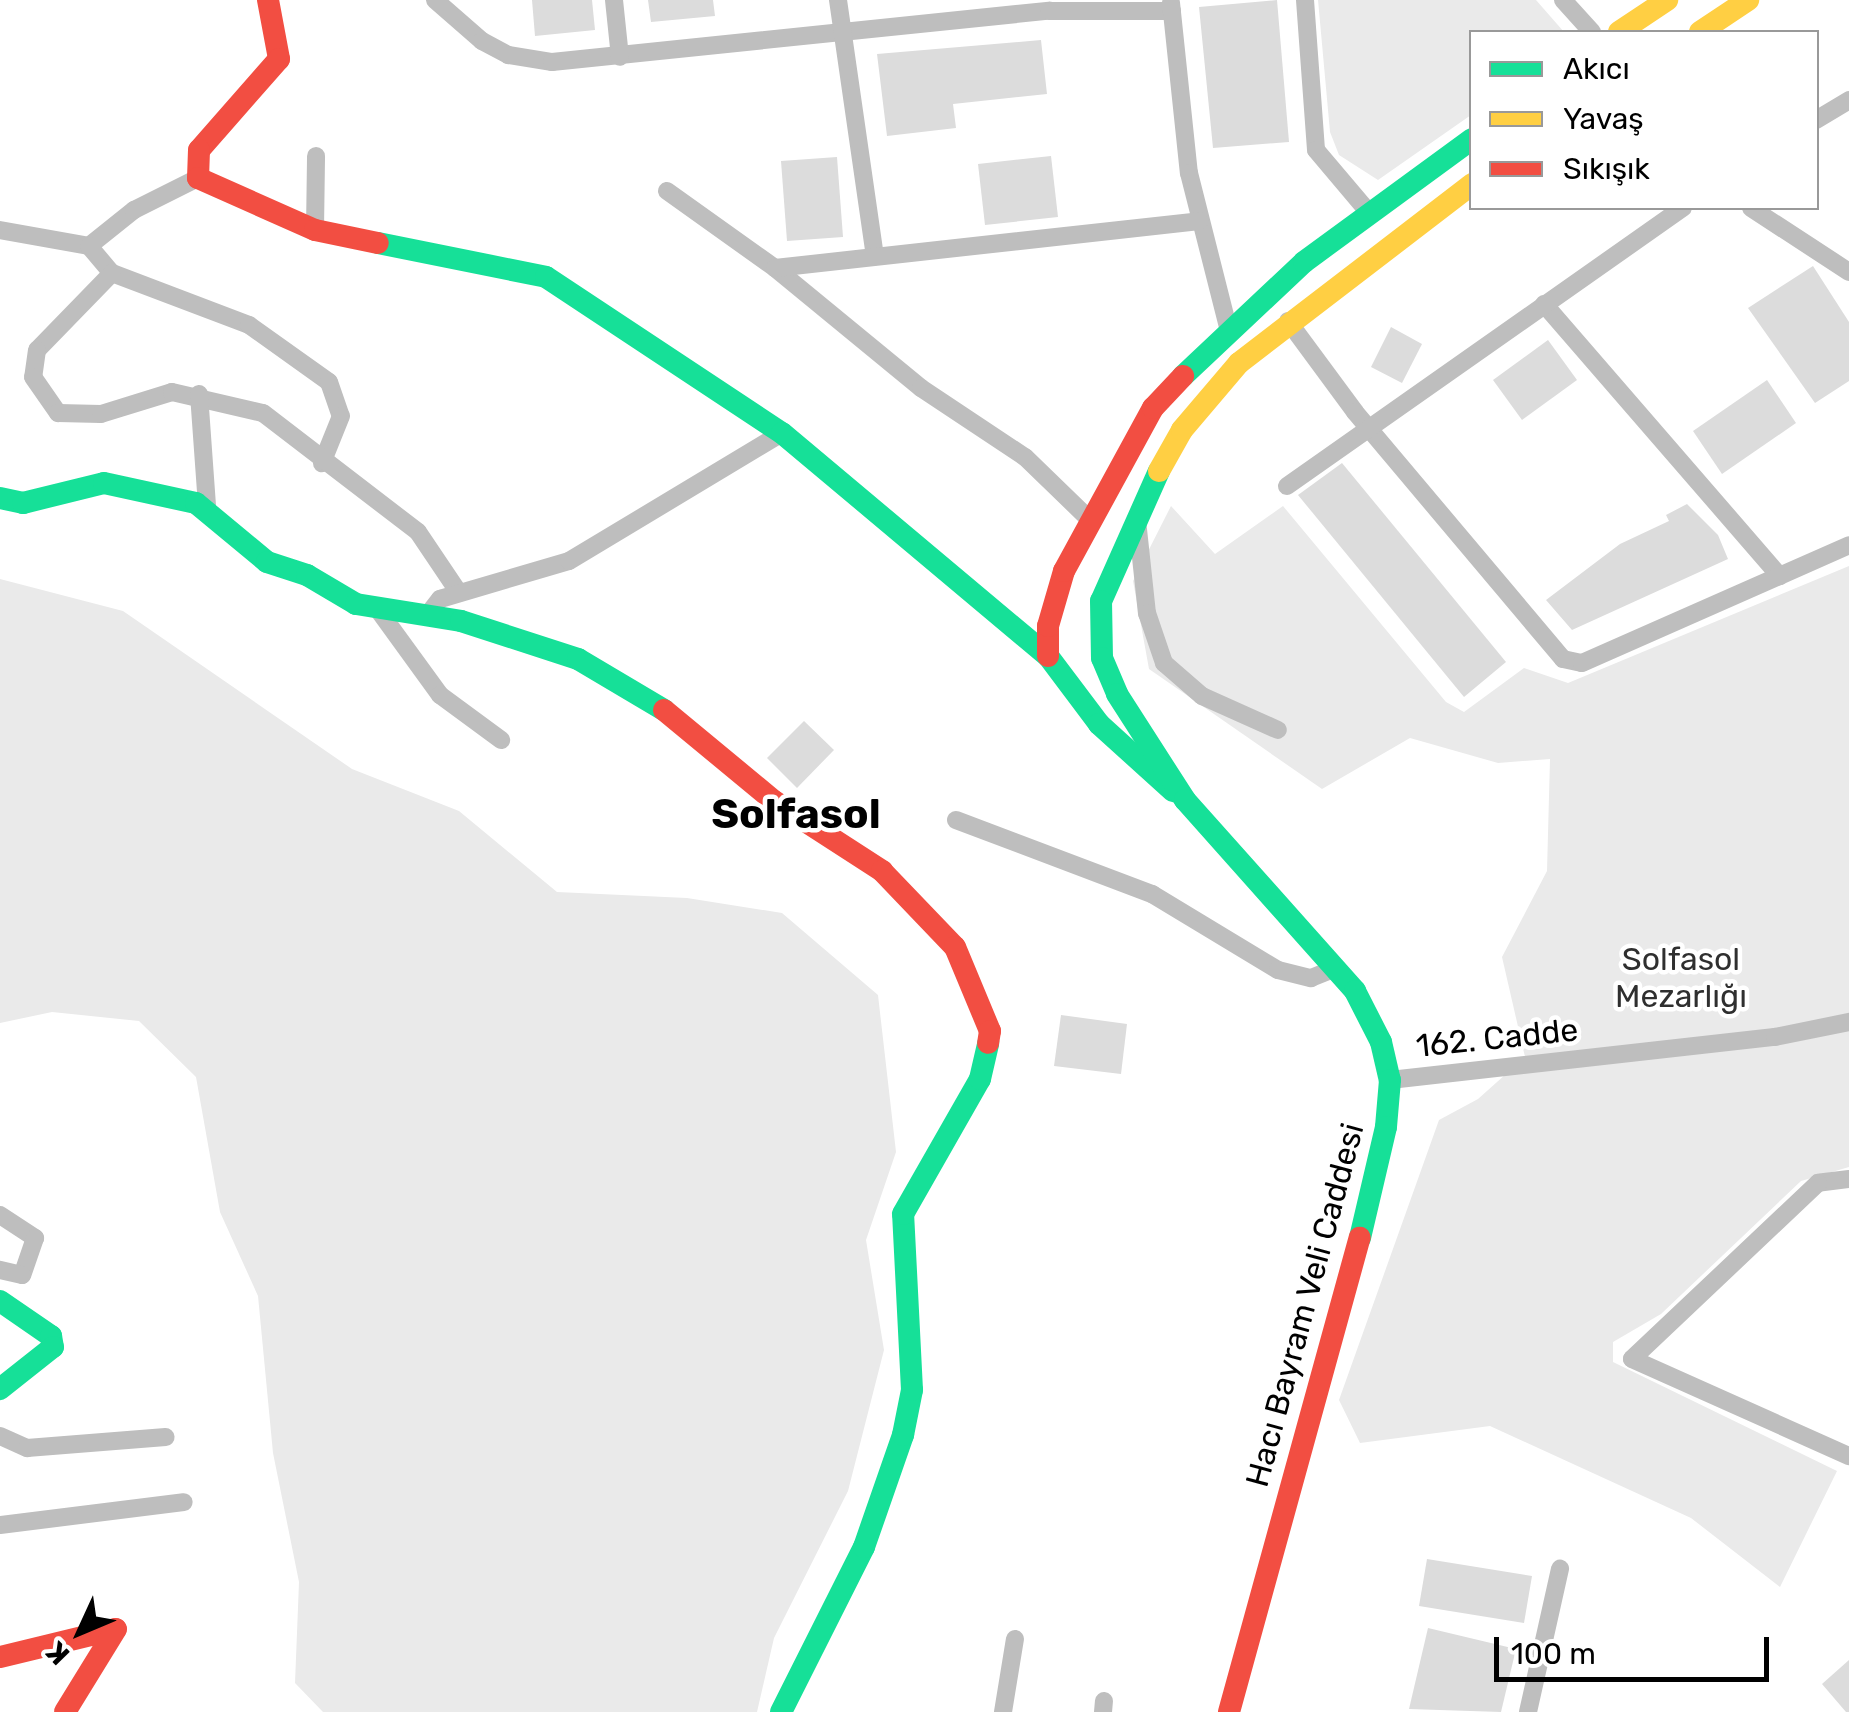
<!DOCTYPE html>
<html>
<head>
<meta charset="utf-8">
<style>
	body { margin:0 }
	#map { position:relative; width:1849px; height:1712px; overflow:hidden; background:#fff; font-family:Rubik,sans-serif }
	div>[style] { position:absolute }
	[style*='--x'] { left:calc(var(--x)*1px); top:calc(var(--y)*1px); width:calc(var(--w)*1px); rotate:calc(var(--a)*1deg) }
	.green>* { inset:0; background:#eaeaea }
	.building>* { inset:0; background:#dcdcdc }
	.street>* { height:18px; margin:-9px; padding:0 9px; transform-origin:9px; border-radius:9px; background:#bebebe }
	.fast>* { height:22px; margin:-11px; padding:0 11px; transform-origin:11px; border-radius:11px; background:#16e098 }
	.slow>* { height:22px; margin:-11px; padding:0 11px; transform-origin:11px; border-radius:11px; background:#ffcf43 }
	.jam>* { height:22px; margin:-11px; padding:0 11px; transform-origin:11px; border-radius:11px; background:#f24e42 }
	span { translate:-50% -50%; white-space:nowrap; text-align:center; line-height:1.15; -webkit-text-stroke:9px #fff; paint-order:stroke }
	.park-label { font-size:32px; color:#2f2f2f }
	.street-label { font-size:32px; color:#000 }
	.district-label { font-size:42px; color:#000; font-weight:700 }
	.legend { position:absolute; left:1469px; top:30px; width:350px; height:180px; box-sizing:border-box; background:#fff; border:2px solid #999; margin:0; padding:12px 18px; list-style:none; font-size:30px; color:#000 }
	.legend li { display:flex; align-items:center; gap:20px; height:50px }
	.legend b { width:50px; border:2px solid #999 }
	.north { position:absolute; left:30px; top:1582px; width:100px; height:100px; -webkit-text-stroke:8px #fff; paint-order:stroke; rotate:226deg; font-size:28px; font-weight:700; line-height:40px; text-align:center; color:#000 }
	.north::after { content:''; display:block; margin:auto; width:35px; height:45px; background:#000; clip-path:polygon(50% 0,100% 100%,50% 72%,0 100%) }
	.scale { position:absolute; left:1494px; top:1637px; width:275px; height:45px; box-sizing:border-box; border:5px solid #000; border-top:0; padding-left:12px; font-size:30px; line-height:35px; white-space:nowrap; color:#000; -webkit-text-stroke:8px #fff; paint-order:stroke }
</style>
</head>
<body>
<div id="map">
	<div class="green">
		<div style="clip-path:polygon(1318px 0,1536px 0,1564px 32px,1472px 32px,1471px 115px,1378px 180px,1339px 155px,1330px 132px)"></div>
		<div style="clip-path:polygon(1171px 506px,1215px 554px,1283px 506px,1446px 702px,1464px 712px,1524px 668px,1568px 683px,1849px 566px,1849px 1167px,1801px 1181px,1661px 1314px,1613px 1342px,1613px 1362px,1837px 1471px,1780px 1587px,1691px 1518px,1490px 1426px,1360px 1443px,1339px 1400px,1439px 1120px,1478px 1099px,1525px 1057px,1502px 957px,1547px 871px,1550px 759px,1498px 763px,1410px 738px,1322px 789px,1149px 669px,1133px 581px)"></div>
		<div style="clip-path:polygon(0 579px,123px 611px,352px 769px,459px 811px,557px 892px,687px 898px,782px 913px,878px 995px,896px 1152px,866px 1240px,884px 1350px,848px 1491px,774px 1638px,757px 1712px,323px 1712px,295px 1683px,299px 1582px,273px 1453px,258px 1296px,220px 1212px,196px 1077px,139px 1021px,52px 1012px,0 1023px)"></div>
	</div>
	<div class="building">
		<div style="clip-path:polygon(532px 0,592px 0,595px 30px,535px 36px)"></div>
		<div style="clip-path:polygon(648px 0,713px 0,715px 16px,651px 22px)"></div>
		<div style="clip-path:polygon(1277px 0,1289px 142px,1213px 148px,1199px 7px)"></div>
		<div style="clip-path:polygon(1041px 40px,1047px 94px,953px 104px,956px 128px,887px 136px,877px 54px)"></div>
		<div style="clip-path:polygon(1051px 156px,1058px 217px,985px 225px,978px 164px)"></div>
		<div style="clip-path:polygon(837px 157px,843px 237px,787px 241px,781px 161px)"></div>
		<div style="clip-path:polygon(1813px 266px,1849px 322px,1849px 381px,1815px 403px,1748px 308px)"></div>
		<div style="clip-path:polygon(1391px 327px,1422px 344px,1402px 383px,1371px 367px)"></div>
		<div style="clip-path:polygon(1548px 340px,1577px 380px,1522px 420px,1493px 380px)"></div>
		<div style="clip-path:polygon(1767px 380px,1796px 423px,1722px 474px,1693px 431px)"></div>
		<div style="clip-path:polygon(1342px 463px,1506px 662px,1464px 697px,1298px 495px)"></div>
		<div style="clip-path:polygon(1687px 504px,1718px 535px,1728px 559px,1572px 630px,1546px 600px,1620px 544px,1669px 521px,1666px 515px)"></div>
		<div style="clip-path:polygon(804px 721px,834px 750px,797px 788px,767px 758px)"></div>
		<div style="clip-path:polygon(1061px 1015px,1127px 1024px,1121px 1074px,1054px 1066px)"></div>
		<div style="clip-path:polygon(1427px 1559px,1532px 1576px,1524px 1623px,1419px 1606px)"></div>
		<div style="clip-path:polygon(1428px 1628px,1516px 1649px,1501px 1712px,1409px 1709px)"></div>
		<div style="clip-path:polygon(1849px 1660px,1849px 1712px,1846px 1712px,1822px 1684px)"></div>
	</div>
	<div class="street">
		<div style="--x:435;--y:0;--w:62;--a:41.1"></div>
		<div style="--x:482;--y:41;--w:30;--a:28"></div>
		<div style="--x:508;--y:55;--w:45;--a:9"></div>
		<div style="--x:552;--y:62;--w:500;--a:-5.9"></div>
		<div style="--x:1049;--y:11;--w:123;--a:0"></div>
		<div style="--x:614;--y:0;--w:57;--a:84"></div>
		<div style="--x:838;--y:0;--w:259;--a:81.8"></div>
		<div style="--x:1305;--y:0;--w:150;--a:85.8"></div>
		<div style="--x:1316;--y:150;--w:84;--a:49.8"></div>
		<div style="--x:1563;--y:0;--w:43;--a:47.8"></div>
		<div style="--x:1171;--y:3;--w:171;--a:84"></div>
		<div style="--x:1189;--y:173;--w:159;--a:75.8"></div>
		<div style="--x:1816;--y:120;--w:39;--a:-31"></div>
		<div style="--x:667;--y:191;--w:133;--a:35.5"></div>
		<div style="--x:775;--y:268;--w:189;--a:39.4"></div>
		<div style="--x:921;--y:388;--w:125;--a:33.6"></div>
		<div style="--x:1025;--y:457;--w:89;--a:44.1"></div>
		<div style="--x:1751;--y:208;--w:117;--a:33.1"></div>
		<div style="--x:0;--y:230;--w:90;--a:10.2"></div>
		<div style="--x:89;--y:246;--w:58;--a:-38.7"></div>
		<div style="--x:134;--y:210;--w:72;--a:-26.6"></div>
		<div style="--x:315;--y:230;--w:74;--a:-89.2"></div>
		<div style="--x:89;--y:246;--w:35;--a:50"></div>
		<div style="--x:112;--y:273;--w:147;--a:20.8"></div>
		<div style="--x:249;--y:325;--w:98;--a:35.5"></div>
		<div style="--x:329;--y:382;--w:36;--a:71"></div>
		<div style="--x:341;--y:416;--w:51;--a:112"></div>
		<div style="--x:775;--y:268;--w:427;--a:-6.3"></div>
		<div style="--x:112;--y:273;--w:107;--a:134.2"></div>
		<div style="--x:37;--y:350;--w:27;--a:98"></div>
		<div style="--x:33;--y:377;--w:44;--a:55.2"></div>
		<div style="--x:58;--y:413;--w:43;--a:1.3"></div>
		<div style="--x:101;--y:414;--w:74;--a:-17.2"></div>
		<div style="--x:172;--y:392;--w:93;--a:13"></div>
		<div style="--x:263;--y:413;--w:195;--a:37.5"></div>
		<div style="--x:418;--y:532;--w:73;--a:56.1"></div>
		<div style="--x:1544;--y:304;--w:360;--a:49.1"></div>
		<div style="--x:1288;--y:321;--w:113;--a:53.6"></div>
		<div style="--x:1355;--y:412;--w:323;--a:49.9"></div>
		<div style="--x:1563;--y:659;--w:19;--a:12"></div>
		<div style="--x:1582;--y:663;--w:292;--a:-23.8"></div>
		<div style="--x:199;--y:394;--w:112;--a:85.9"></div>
		<div style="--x:1287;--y:486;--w:484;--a:-35.1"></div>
		<div style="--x:1137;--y:520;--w:94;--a:83.9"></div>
		<div style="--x:1147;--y:613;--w:53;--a:71.2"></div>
		<div style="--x:1164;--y:663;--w:50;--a:41"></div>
		<div style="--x:1202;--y:696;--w:83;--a:24.1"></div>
		<div style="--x:379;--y:611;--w:104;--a:54"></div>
		<div style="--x:440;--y:695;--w:76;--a:36.4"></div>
		<div style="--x:429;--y:613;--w:18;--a:-52"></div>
		<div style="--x:440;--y:599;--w:134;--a:-16.4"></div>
		<div style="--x:569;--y:561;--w:249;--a:-31"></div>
		<div style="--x:956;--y:820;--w:210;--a:20.7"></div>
		<div style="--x:1152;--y:894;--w:147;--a:31.1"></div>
		<div style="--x:1278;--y:970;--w:34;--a:14"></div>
		<div style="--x:1311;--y:978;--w:27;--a:-22"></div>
		<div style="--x:1390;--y:1080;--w:387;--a:-6.4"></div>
		<div style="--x:1775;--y:1037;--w:76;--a:-11.5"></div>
		<div style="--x:1849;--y:1179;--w:31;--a:173"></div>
		<div style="--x:1818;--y:1183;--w:256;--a:136.6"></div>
		<div style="--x:1632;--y:1359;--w:238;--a:24.1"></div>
		<div style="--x:0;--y:1215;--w:42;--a:33.3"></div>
		<div style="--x:35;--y:1238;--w:39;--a:109"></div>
		<div style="--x:22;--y:1275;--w:23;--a:-167"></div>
		<div style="--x:0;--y:1436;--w:30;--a:24"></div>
		<div style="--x:27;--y:1448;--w:139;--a:-4.5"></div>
		<div style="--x:0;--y:1525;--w:185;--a:-7.1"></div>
		<div style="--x:1003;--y:1712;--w:74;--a:-80.7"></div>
		<div style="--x:1103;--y:1712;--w:11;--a:-85"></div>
		<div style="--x:1528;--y:1712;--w:147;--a:-77.4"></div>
	</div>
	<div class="fast">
		<div style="--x:378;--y:243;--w:171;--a:11.4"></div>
		<div style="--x:546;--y:277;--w:283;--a:33.5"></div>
		<div style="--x:782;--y:433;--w:347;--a:40"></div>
		<div style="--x:1048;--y:656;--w:85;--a:53.1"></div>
		<div style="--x:1099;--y:724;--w:100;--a:42.2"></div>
		<div style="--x:1183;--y:376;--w:166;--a:-43.3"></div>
		<div style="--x:1304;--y:262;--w:208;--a:-36.2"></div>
		<div style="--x:1159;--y:471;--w:142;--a:114"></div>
		<div style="--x:1101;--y:601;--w:57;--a:89"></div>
		<div style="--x:1102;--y:658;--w:39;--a:67"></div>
		<div style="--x:1117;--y:694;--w:126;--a:57.3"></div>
		<div style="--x:1185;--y:800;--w:256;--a:48.3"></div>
		<div style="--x:1355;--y:991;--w:57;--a:63"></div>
		<div style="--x:1381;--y:1042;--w:39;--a:77"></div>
		<div style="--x:1390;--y:1080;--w:47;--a:94.9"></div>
		<div style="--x:1386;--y:1127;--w:114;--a:103.2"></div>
		<div style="--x:0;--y:498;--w:24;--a:12"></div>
		<div style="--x:23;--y:503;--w:83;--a:-13.9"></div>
		<div style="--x:104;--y:483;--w:94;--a:12.3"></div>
		<div style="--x:196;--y:503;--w:92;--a:39.7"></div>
		<div style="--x:267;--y:562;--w:42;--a:18"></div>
		<div style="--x:307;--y:575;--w:57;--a:30.6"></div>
		<div style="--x:356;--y:604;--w:106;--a:9.2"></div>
		<div style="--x:461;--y:621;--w:123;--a:18"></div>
		<div style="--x:578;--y:659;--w:100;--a:30.7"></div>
		<div style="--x:0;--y:1301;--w:62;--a:34.5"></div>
		<div style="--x:51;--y:1336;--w:11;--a:80"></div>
		<div style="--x:53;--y:1347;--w:68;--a:141.6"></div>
		<div style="--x:781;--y:1712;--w:185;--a:-63.3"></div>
		<div style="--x:864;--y:1547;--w:119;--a:-70.8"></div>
		<div style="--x:903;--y:1435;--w:46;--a:-78.7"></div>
		<div style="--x:912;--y:1390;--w:176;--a:-92.9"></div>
		<div style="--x:903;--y:1214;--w:155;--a:-60.3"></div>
		<div style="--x:980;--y:1079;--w:37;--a:-77"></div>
	</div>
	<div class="slow">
		<div style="--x:1619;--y:32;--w:58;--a:-33.7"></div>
		<div style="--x:1700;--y:32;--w:58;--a:-33.7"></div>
		<div style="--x:1159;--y:471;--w:47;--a:-60.7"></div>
		<div style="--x:1182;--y:430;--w:88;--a:-49.6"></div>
		<div style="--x:1239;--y:363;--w:294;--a:-37.5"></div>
	</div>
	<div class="jam">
		<div style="--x:268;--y:0;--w:60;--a:79.4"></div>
		<div style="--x:279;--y:59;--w:121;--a:131.3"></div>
		<div style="--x:199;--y:150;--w:28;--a:92"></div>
		<div style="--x:198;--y:178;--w:128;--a:24"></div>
		<div style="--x:315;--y:230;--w:64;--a:11.7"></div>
		<div style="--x:1048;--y:656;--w:30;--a:-90"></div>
		<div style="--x:1048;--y:626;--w:57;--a:-73.8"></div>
		<div style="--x:1064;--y:571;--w:186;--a:-61.4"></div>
		<div style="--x:1153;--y:408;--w:44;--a:-46.8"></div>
		<div style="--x:664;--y:710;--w:143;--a:39.6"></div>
		<div style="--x:774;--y:801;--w:129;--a:32.9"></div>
		<div style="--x:882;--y:871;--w:105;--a:46.2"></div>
		<div style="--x:955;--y:947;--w:91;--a:67.4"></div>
		<div style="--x:990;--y:1031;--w:12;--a:99"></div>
		<div style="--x:0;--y:1657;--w:119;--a:-13.6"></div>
		<div style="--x:116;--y:1629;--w:97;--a:121.6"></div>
		<div style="--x:1229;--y:1712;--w:492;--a:-74.6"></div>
	</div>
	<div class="park-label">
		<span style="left:1681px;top:978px">Solfasol<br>Mezarlığı</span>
	</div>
	<div class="street-label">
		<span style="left:1497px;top:1038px;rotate:-6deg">162. Cadde</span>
		<span style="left:1305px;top:1305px;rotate:-75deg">Hacı Bayram Veli Caddesi</span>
	</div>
	<div class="district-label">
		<span style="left:796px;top:814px">Solfasol</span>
	</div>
	<ul class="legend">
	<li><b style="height:12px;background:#16e098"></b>Akıcı</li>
	<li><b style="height:12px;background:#ffcf43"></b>Yavaş</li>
	<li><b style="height:12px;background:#f24e42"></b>Sıkışık</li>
	</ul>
	<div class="north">K</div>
	<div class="scale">100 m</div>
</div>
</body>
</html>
